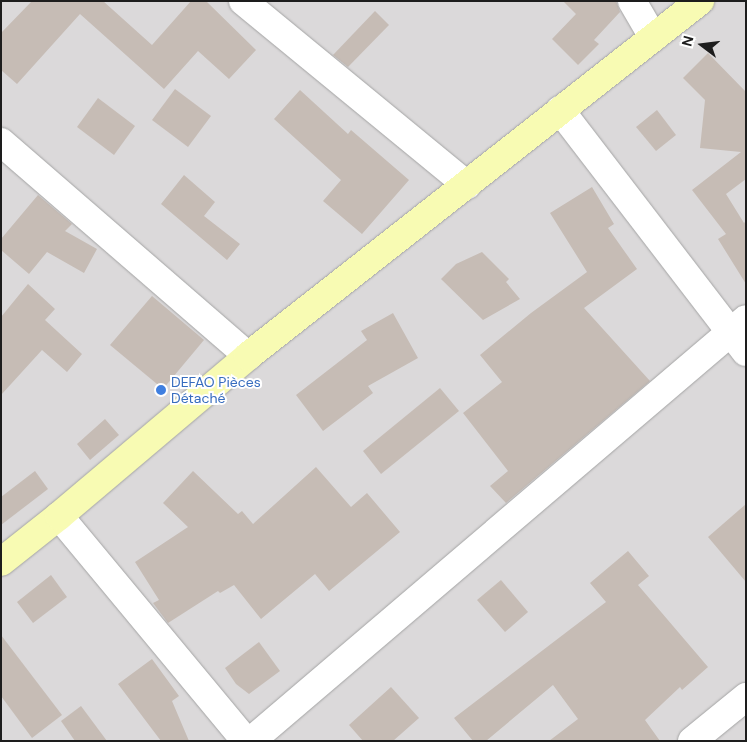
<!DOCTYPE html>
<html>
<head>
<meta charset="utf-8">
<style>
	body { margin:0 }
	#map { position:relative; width:747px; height:742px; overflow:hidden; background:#eeeae2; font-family:"DM Sans",sans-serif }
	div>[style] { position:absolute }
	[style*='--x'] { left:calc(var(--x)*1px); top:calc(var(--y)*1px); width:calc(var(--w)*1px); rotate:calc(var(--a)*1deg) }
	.residential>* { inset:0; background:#dbd9da }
	.building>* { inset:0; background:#c6bcb5 }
	.roads { filter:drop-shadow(0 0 1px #a4a4a4) drop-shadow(0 0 1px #a4a4a4) }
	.street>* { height:28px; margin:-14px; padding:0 14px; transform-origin:14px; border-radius:14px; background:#fff }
	.secondary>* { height:28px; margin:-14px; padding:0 14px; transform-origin:14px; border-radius:14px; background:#f8fbb3 }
	.dots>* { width:14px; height:14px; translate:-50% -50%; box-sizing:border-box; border:2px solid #fff; border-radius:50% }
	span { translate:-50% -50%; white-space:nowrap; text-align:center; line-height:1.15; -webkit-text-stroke:4px #fff; paint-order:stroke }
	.shop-label { font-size:14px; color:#366cbe }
	.left { translate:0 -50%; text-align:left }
	.frame { position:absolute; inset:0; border:2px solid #1d1d1d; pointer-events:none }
	.north { position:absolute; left:677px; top:20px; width:50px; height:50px; -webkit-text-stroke:4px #fff; paint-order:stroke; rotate:285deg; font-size:14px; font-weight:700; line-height:20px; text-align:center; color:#1d1d1d }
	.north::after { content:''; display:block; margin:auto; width:18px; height:22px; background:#1d1d1d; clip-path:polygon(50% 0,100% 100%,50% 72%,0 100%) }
</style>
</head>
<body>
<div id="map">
	<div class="residential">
		<div style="clip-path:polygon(1px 1px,746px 1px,746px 741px,1px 741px)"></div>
	</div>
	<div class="building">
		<div style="clip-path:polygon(32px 1px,103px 1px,152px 45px,191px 1px,206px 1px,256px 50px,229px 79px,198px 51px,164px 89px,80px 14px,17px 84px,1px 70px,1px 33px)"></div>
		<div style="clip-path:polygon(563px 1px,616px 1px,620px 12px,594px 40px,599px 44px,578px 65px,552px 39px,576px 14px)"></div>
		<div style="clip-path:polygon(375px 11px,389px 25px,348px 67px,333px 55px)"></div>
		<div style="clip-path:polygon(708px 53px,746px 92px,746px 179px,726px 194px,744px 223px,746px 221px,746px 284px,718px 239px,726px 234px,692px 190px,741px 152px,700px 148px,705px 100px,683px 78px)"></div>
		<div style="clip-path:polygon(175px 89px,211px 116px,188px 147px,152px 120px)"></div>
		<div style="clip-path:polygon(300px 90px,348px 134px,351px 130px,409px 180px,362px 234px,323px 201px,341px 180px,274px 119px)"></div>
		<div style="clip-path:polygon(98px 98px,135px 126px,114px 155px,77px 127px)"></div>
		<div style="clip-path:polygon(657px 110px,676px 135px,656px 151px,636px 127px)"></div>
		<div style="clip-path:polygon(184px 175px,215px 202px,204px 216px,240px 244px,227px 260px,161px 204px)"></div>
		<div style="clip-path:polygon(592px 187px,614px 224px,608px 228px,637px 269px,584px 308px,650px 381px,506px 503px,490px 486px,508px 471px,463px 413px,502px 382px,480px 355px,531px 313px,587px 272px,550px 213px)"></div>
		<div style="clip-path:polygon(38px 195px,72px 224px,65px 231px,97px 249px,84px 273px,47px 252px,29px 274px,1px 250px,1px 239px)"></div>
		<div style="clip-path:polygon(482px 252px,509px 279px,506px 282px,520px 299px,483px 320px,441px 279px,456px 264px)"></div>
		<div style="clip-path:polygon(28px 284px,55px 309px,45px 320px,82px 354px,67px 372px,42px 350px,1px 395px,1px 317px)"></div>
		<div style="clip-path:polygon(152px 296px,204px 340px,163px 389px,110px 345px)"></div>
		<div style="clip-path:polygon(393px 313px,418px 358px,368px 386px,373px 393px,323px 431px,296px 395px,367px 340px,361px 331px)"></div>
		<div style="clip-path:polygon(440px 388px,459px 411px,381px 474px,363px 451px)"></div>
		<div style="clip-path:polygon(105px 419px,119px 435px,90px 460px,77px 444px)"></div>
		<div style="clip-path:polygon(316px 467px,351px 507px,367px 493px,400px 532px,329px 591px,315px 574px,261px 619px,234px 585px,220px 593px,218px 591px,168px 623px,153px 603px,159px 600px,135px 562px,188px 527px,163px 503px,193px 471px,238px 514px,242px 511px,253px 524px)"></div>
		<div style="clip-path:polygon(35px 471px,48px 489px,1px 525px,1px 497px)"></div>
		<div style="clip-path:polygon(746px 504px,746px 582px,708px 537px)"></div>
		<div style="clip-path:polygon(628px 551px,649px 576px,638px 585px,708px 667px,682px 690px,680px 687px,645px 720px,660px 741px,549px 741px,578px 719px,553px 685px,486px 741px,473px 741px,454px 718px,606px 602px,590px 583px)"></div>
		<div style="clip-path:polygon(51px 575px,67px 597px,33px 623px,17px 602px)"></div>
		<div style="clip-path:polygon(501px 580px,528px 612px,505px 632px,477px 600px)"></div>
		<div style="clip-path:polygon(1px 635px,62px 715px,32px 738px,1px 696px)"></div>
		<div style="clip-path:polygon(259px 642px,280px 671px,249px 694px,236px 684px,225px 668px)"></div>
		<div style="clip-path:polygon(152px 659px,179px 696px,172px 701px,189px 741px,161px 741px,118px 684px)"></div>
		<div style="clip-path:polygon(391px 687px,419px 718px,393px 741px,363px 741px,349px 725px)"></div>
		<div style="clip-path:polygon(81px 706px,107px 741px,75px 741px,61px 721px)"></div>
	</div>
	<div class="roads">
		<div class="street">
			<div style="--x:243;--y:1;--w:290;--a:39.4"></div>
			<div style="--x:632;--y:1;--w:42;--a:59.7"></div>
			<div style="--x:560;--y:110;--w:305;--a:52.5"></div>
			<div style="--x:1;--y:142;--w:327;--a:40.9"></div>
			<div style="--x:59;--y:516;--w:293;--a:50.3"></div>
			<div style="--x:251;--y:741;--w:650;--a:-40.45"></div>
			<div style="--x:692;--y:741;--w:70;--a:-39.2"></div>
		</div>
		<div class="secondary">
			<div style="--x:1;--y:562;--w:74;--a:-38.4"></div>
			<div style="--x:59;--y:516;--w:248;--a:-40.2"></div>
			<div style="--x:248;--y:356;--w:575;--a:-38.15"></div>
		</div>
	</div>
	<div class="dots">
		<div style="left:161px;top:390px;background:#3f7fe0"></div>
	</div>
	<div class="shop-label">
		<span class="left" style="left:171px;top:390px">DEFAO Pièces<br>Détaché</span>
	</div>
	<div class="frame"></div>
	<div class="north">N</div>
</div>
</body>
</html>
